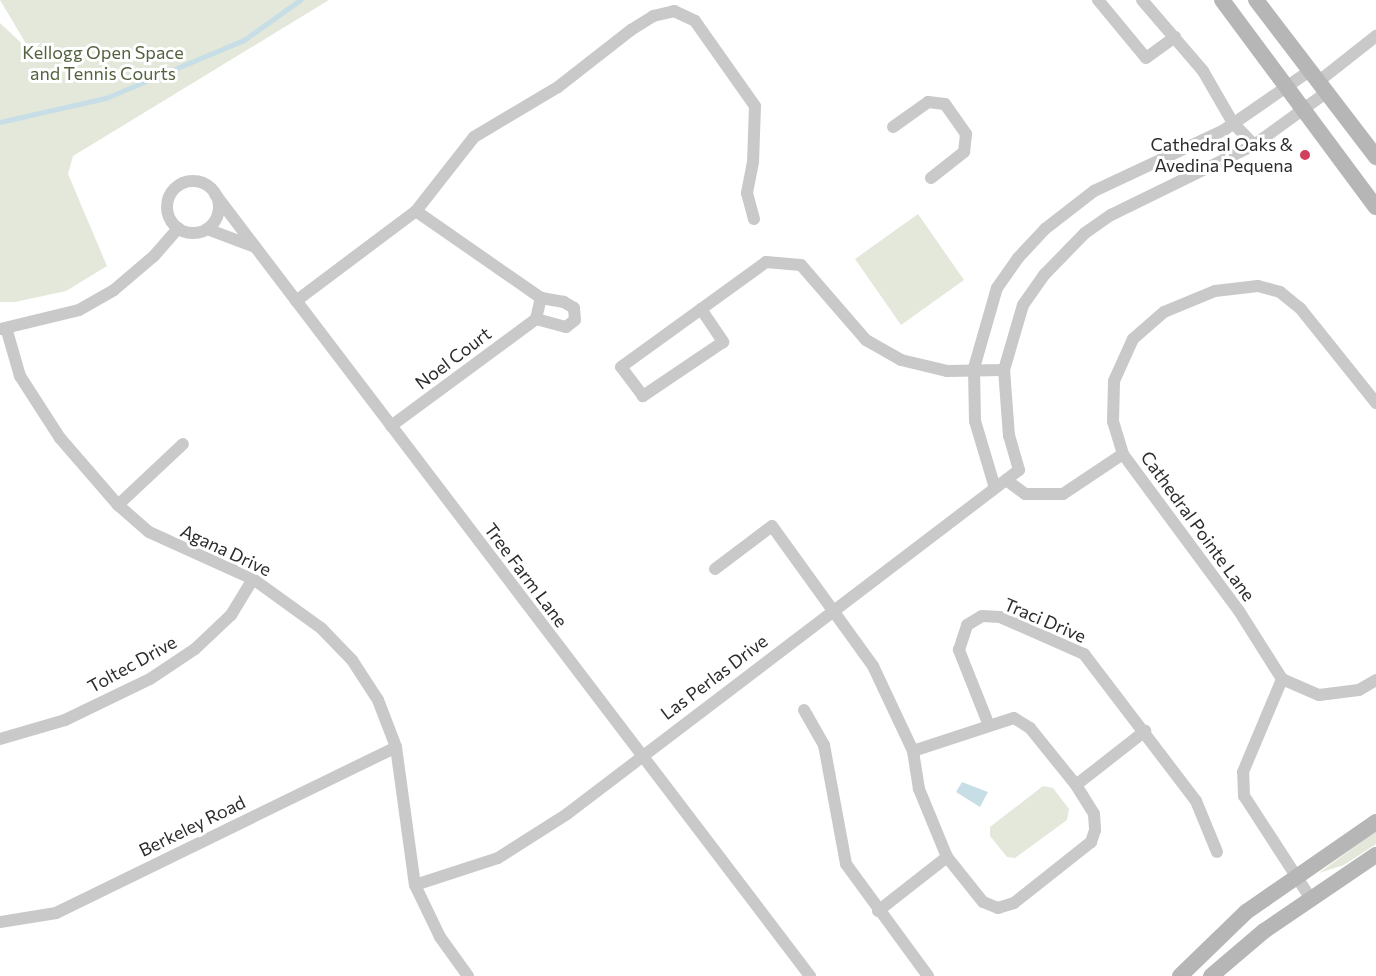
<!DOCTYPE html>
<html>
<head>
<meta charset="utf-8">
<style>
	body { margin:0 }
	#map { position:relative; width:1376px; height:976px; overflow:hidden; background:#fff; font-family:Commissioner,sans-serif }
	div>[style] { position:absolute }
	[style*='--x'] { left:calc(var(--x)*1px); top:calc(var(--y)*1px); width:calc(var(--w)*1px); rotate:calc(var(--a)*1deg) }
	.green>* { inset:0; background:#e3e8db }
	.water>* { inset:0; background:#c8dee6 }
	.stream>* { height:4.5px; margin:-2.25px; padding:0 2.25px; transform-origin:2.25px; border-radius:2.25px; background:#c8dee6 }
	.street>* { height:12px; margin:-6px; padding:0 6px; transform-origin:6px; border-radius:6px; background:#c9c9c9 }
	.street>.ring { margin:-6px; padding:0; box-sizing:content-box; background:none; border:12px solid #c9c9c9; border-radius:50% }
	.secondary>* { height:16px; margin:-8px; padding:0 8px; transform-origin:8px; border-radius:8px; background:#b6b6b6 }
	.dots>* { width:16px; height:16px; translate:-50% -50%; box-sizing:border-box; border:3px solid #fff; border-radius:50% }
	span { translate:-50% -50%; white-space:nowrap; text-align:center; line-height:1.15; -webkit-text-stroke:6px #fff; paint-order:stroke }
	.park-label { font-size:18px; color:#53623f }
	.poi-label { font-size:18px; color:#2c2c2c }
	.right { translate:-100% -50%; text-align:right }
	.street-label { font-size:18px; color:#2c2c2c }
</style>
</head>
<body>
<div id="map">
	<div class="green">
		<div style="clip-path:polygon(0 0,329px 0,73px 156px,68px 174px,107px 266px,66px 291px,15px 302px,0 302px,0 23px,31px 52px)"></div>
		<div style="clip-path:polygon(918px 214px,964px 280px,901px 325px,855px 259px)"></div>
		<div style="clip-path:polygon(1043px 786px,1053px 788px,1069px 809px,1067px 820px,1015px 858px,1007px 857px,990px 836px,990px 827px)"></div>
		<div style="clip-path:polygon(1376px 831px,1376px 844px,1344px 865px,1319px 873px)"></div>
	</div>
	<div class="water">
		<div style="clip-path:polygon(962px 782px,988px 792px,980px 807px,956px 792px)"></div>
	</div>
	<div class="stream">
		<div style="--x:0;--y:122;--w:109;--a:-12.8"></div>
		<div style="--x:106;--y:98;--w:150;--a:-22.8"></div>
		<div style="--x:244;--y:40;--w:69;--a:-35.5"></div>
	</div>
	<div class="street">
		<div style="--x:1098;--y:0;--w:75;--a:50.4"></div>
		<div style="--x:1146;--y:58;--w:36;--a:-36"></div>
		<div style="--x:1142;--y:0;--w:94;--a:49.3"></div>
		<div style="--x:1203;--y:71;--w:60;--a:60"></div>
		<div style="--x:1233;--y:123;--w:30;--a:46"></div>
		<div style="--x:1319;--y:81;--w:73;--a:-38.3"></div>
		<div style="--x:893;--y:127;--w:43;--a:-35.5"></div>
		<div style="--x:928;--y:102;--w:17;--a:7"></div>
		<div style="--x:945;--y:104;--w:37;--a:55"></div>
		<div style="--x:966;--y:134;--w:18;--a:96"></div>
		<div style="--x:964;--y:152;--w:42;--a:141.8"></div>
		<div class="ring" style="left:167px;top:181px;width:40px;height:40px"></div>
		<div style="--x:215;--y:194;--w:983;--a:52.73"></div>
		<div style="--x:207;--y:229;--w:51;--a:20.6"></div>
		<div style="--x:296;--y:301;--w:150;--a:-36.9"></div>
		<div style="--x:416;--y:211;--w:94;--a:-51.9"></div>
		<div style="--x:474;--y:137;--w:98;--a:-30.8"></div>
		<div style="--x:558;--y:87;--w:93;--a:-38"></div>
		<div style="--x:631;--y:30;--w:26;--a:-32"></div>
		<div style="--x:653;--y:16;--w:22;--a:-13"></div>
		<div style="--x:674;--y:11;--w:23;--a:25"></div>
		<div style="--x:695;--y:21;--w:104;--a:54.8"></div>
		<div style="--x:755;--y:106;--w:56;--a:92"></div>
		<div style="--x:753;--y:162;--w:32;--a:101"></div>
		<div style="--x:747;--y:193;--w:27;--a:75"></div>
		<div style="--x:701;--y:309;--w:40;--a:56"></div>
		<div style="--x:723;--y:342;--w:97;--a:146"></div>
		<div style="--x:643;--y:396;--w:36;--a:-127"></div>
		<div style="--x:621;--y:367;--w:179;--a:-35.9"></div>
		<div style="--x:766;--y:262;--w:35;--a:5"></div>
		<div style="--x:801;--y:265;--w:99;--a:49.1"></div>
		<div style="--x:866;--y:340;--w:40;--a:29.7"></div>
		<div style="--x:901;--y:360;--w:47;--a:13.4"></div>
		<div style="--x:947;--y:371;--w:57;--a:-1"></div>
		<div style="--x:536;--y:319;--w:31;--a:15"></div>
		<div style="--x:566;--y:327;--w:11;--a:-38"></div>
		<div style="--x:575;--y:320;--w:12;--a:-95"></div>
		<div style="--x:574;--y:308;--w:12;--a:-149"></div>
		<div style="--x:564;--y:302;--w:23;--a:-170"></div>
		<div style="--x:1;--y:329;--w:80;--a:-13.7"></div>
		<div style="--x:79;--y:310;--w:40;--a:-29.7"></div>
		<div style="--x:114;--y:290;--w:52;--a:-40.4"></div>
		<div style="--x:154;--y:256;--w:37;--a:-49"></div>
		<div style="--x:7;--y:331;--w:47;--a:73.9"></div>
		<div style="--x:20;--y:376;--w:74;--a:57.2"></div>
		<div style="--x:60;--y:438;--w:89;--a:49.1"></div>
		<div style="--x:118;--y:505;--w:41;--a:41.1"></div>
		<div style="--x:149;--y:532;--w:114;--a:24.3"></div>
		<div style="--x:253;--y:579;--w:84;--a:35.8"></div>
		<div style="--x:321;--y:628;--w:45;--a:45.9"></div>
		<div style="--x:352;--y:660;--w:48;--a:57"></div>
		<div style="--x:378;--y:700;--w:50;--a:69"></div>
		<div style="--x:396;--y:747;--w:139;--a:82.2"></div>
		<div style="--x:415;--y:885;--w:58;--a:64.3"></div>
		<div style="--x:440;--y:937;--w:48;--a:54.3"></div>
		<div style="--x:391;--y:426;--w:180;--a:-36.4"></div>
		<div style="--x:536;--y:319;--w:22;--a:-77"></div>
		<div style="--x:541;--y:298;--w:152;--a:-145.2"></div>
		<div style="--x:1006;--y:480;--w:24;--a:36"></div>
		<div style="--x:1025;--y:494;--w:38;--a:0"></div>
		<div style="--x:1063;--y:494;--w:72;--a:-33.7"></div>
		<div style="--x:995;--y:488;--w:70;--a:-106.6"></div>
		<div style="--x:975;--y:421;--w:53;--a:-91.1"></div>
		<div style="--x:974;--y:368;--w:83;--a:-74"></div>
		<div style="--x:997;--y:288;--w:37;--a:-55"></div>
		<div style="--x:1018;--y:258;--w:40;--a:-47"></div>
		<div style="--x:1045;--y:229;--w:62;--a:-37.8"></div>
		<div style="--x:1094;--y:191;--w:144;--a:-25.1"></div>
		<div style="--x:1224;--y:130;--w:106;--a:-34.6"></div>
		<div style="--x:118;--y:505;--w:89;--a:-43.2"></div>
		<div style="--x:715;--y:569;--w:71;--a:-37"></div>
		<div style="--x:772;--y:526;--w:173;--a:54.2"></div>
		<div style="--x:873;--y:666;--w:94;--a:64.8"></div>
		<div style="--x:1282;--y:679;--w:40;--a:23.4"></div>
		<div style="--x:1319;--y:695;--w:40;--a:-7.1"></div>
		<div style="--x:1359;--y:690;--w:20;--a:-30"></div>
		<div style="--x:804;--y:710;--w:40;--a:60.3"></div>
		<div style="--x:824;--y:745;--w:121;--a:79.5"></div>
		<div style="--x:846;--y:864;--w:139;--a:53.8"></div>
		<div style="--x:1014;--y:718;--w:19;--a:32"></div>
		<div style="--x:1030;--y:728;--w:73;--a:51.1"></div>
		<div style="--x:1076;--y:785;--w:34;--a:58"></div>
		<div style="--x:1094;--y:814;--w:16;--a:86"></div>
		<div style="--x:1095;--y:830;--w:13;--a:108"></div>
		<div style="--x:1091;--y:842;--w:98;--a:141.6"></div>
		<div style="--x:1014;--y:903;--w:17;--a:163"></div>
		<div style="--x:998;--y:908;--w:16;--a:-158"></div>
		<div style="--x:983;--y:902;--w:58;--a:-128.7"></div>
		<div style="--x:947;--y:857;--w:74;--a:-112.4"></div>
		<div style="--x:919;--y:789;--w:38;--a:-99"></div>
		<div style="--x:913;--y:751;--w:106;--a:-18.1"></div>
		<div style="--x:988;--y:723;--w:79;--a:-111.7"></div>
		<div style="--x:959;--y:650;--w:26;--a:-72"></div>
		<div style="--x:967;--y:625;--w:17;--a:-31"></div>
		<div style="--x:982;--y:616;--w:18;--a:3"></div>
		<div style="--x:1000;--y:617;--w:92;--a:23.8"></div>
		<div style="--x:1084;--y:654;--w:185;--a:52.7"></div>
		<div style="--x:1196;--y:801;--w:55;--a:67.6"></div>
		<div style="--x:0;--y:739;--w:68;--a:-16.3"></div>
		<div style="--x:65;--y:720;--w:94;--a:-25.8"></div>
		<div style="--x:150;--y:679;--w:54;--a:-33.7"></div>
		<div style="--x:195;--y:649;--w:50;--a:-43.4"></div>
		<div style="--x:231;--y:615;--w:42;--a:-58.6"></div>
		<div style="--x:1076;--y:785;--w:88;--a:-38"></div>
		<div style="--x:415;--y:885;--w:87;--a:-18"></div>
		<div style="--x:498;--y:858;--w:82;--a:-32.5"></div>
		<div style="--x:567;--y:814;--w:568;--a:-37.27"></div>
		<div style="--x:1019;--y:470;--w:35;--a:-106"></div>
		<div style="--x:1009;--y:436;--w:66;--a:-94.3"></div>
		<div style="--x:1004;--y:370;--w:68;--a:-73.7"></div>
		<div style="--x:1023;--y:305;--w:37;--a:-55"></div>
		<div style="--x:1044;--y:275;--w:59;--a:-45.7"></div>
		<div style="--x:1085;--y:233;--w:32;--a:-35"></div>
		<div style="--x:1111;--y:215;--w:159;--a:-26.1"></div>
		<div style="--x:1254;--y:145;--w:90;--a:-36"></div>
		<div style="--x:1311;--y:899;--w:123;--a:-123"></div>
		<div style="--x:1244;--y:796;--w:24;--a:-92"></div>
		<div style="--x:1243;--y:772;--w:101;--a:-67.2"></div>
		<div style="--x:1282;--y:679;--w:80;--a:-122.3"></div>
		<div style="--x:1239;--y:611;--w:195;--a:-126.5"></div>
		<div style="--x:1123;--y:454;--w:34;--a:-107"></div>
		<div style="--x:1113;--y:422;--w:41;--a:-88.6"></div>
		<div style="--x:1114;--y:381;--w:46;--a:-65.7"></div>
		<div style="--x:1133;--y:339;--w:41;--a:-41.1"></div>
		<div style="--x:1164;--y:312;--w:55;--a:-22.4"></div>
		<div style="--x:1215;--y:291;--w:43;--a:-6.6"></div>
		<div style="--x:1258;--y:286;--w:23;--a:15"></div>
		<div style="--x:1280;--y:292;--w:26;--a:39"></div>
		<div style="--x:1300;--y:308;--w:122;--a:51.3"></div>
		<div style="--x:878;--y:911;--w:88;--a:-38"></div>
		<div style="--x:0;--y:922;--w:57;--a:-9.1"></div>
		<div style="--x:56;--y:913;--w:378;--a:-26"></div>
	</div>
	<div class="secondary">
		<div style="--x:1222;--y:0;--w:258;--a:53.4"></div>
		<div style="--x:1256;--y:0;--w:198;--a:52.6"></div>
		<div style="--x:1180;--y:976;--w:92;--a:-44.1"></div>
		<div style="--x:1246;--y:912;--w:158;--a:-34.7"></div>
		<div style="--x:1211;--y:976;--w:70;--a:-40.3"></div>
		<div style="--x:1264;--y:931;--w:135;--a:-34.2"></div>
	</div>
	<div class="dots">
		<div style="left:1305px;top:155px;background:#d1405c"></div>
	</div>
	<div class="park-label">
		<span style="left:103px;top:63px">Kellogg Open Space<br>and Tennis Courts</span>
	</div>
	<div class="poi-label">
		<span class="right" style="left:1293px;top:155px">Cathedral Oaks &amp;<br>Avedina Pequena</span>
	</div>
	<div class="street-label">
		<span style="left:453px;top:358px;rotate:-37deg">Noel Court</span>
		<span style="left:1198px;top:526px;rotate:54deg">Cathedral Pointe Lane</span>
		<span style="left:226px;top:550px;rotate:25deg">Agana Drive</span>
		<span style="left:526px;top:575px;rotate:53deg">Tree Farm Lane</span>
		<span style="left:1045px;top:620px;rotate:23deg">Traci Drive</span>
		<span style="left:132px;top:664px;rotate:-29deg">Toltec Drive</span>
		<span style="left:714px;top:677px;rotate:-37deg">Las Perlas Drive</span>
		<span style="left:192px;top:826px;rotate:-26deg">Berkeley Road</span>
	</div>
</div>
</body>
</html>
